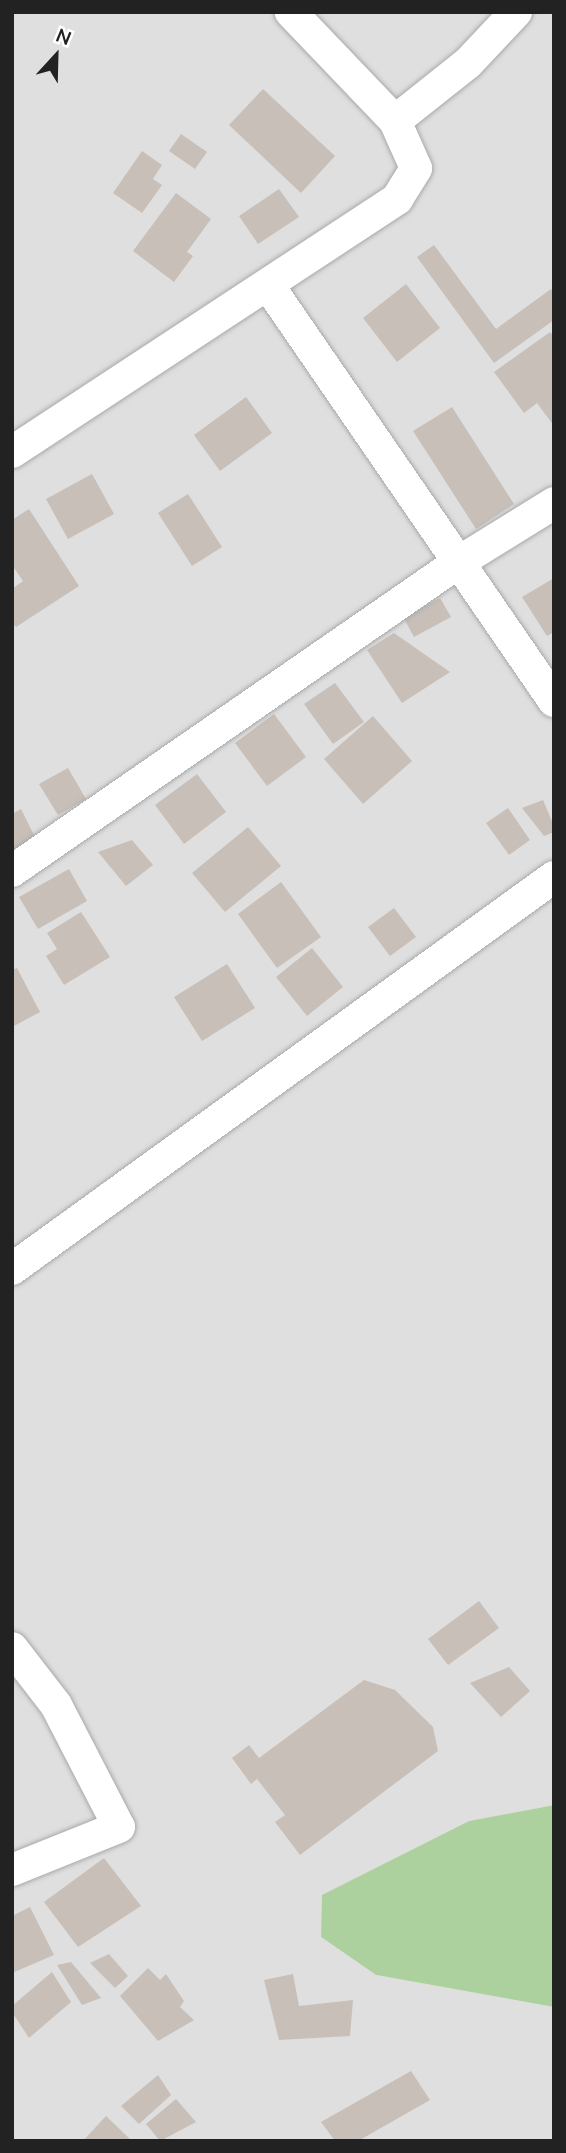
<!DOCTYPE html>
<html>
<head>
<meta charset="utf-8">
<style>
	body { margin:0 }
	#map { position:relative; width:566px; height:2153px; overflow:hidden; background:#f2efe9; font-family:Mulish,sans-serif }
	div>[style] { position:absolute }
	[style*='--x'] { left:calc(var(--x)*1px); top:calc(var(--y)*1px); width:calc(var(--w)*1px); rotate:calc(var(--a)*1deg) }
	.residential>* { inset:0; background:#e0dfdf }
	.forest>* { inset:0; background:#add19e }
	.building>* { inset:0; background:#c7bfb8 }
	.roads { filter:drop-shadow(0 0 2px #a9a9a9) drop-shadow(0 0 2px #a9a9a9) }
	.minor>* { height:32px; margin:-16px; padding:0 16px; transform-origin:16px; border-radius:16px; background:#fff }
	span { translate:-50% -50%; white-space:nowrap; text-align:center; line-height:1.15; -webkit-text-stroke:5px #fff; paint-order:stroke }
	.frame { position:absolute; inset:0; border:14px solid #222; pointer-events:none }
	.north { position:absolute; left:21px; top:21px; width:70px; height:70px; -webkit-text-stroke:5px #fff; paint-order:stroke; rotate:22deg; font-size:19px; font-weight:700; line-height:28px; text-align:center; color:#222 }
	.north::after { content:''; display:block; margin:auto; width:24px; height:32px; background:#222; clip-path:polygon(50% 0,100% 100%,50% 72%,0 100%) }
</style>
</head>
<body>
<div id="map">
	<div class="residential">
		<div style="clip-path:polygon(12px 12px,554px 12px,554px 1805px,469px 1821px,323px 1895px,321px 1937px,376px 1975px,554px 2007px,554px 2141px,12px 2141px)"></div>
	</div>
	<div class="forest">
		<div style="clip-path:polygon(554px 1805px,554px 2007px,376px 1975px,321px 1937px,322px 1895px,469px 1821px)"></div>
	</div>
	<div class="building">
		<div style="clip-path:polygon(263px 89px,335px 156px,301px 193px,229px 125px)"></div>
		<div style="clip-path:polygon(181px 134px,207px 152px,195px 169px,169px 151px)"></div>
		<div style="clip-path:polygon(142px 151px,162px 165px,153px 179px,162px 185px,142px 213px,113px 193px)"></div>
		<div style="clip-path:polygon(279px 189px,299px 217px,258px 244px,239px 216px)"></div>
		<div style="clip-path:polygon(176px 193px,211px 219px,187px 252px,193px 256px,174px 282px,133px 251px)"></div>
		<div style="clip-path:polygon(434px 245px,496px 329px,551px 289px,554px 293px,554px 320px,494px 363px,417px 257px)"></div>
		<div style="clip-path:polygon(406px 284px,440px 328px,397px 362px,363px 318px)"></div>
		<div style="clip-path:polygon(550px 332px,554px 337px,554px 426px,537px 403px,524px 413px,494px 372px)"></div>
		<div style="clip-path:polygon(246px 397px,272px 433px,220px 471px,194px 435px)"></div>
		<div style="clip-path:polygon(452px 407px,514px 504px,476px 529px,413px 431px)"></div>
		<div style="clip-path:polygon(92px 474px,114px 514px,68px 539px,46px 499px)"></div>
		<div style="clip-path:polygon(188px 494px,222px 547px,192px 566px,158px 513px)"></div>
		<div style="clip-path:polygon(29px 509px,79px 586px,16px 627px,12px 622px,12px 589px,23px 581px,12px 565px,12px 520px)"></div>
		<div style="clip-path:polygon(554px 578px,554px 632px,547px 636px,522px 597px)"></div>
		<div style="clip-path:polygon(440px 598px,451px 617px,414px 637px,403px 617px)"></div>
		<div style="clip-path:polygon(394px 633px,450px 672px,402px 703px,367px 650px)"></div>
		<div style="clip-path:polygon(335px 683px,364px 722px,333px 744px,304px 704px)"></div>
		<div style="clip-path:polygon(274px 714px,306px 757px,267px 786px,235px 743px)"></div>
		<div style="clip-path:polygon(373px 716px,412px 761px,363px 804px,324px 759px)"></div>
		<div style="clip-path:polygon(68px 768px,86px 799px,58px 815px,39px 784px)"></div>
		<div style="clip-path:polygon(197px 774px,226px 812px,184px 844px,155px 805px)"></div>
		<div style="clip-path:polygon(543px 800px,554px 826px,554px 832px,544px 836px,522px 808px)"></div>
		<div style="clip-path:polygon(508px 808px,530px 840px,509px 855px,486px 823px)"></div>
		<div style="clip-path:polygon(21px 809px,36px 839px,12px 851px,12px 814px)"></div>
		<div style="clip-path:polygon(248px 827px,281px 866px,225px 912px,192px 873px)"></div>
		<div style="clip-path:polygon(132px 840px,153px 865px,126px 886px,98px 852px)"></div>
		<div style="clip-path:polygon(69px 869px,87px 901px,38px 929px,19px 897px)"></div>
		<div style="clip-path:polygon(281px 882px,321px 937px,277px 968px,238px 914px)"></div>
		<div style="clip-path:polygon(394px 908px,416px 937px,390px 956px,368px 927px)"></div>
		<div style="clip-path:polygon(81px 912px,110px 957px,64px 985px,46px 956px,57px 949px,47px 933px)"></div>
		<div style="clip-path:polygon(312px 948px,343px 987px,307px 1016px,276px 977px)"></div>
		<div style="clip-path:polygon(227px 964px,255px 1008px,202px 1041px,174px 997px)"></div>
		<div style="clip-path:polygon(17px 968px,40px 1012px,12px 1027px,12px 970px)"></div>
		<div style="clip-path:polygon(479px 1601px,499px 1628px,448px 1665px,428px 1639px)"></div>
		<div style="clip-path:polygon(509px 1667px,530px 1691px,501px 1717px,470px 1683px)"></div>
		<div style="clip-path:polygon(364px 1680px,395px 1690px,433px 1727px,438px 1751px,300px 1855px,275px 1822px,285px 1815px,257px 1779px,251px 1784px,232px 1758px,249px 1745px,259px 1758px)"></div>
		<div style="clip-path:polygon(104px 1858px,141px 1906px,78px 1947px,44px 1902px)"></div>
		<div style="clip-path:polygon(30px 1907px,54px 1955px,12px 1973px,12px 1916px)"></div>
		<div style="clip-path:polygon(109px 1954px,128px 1976px,115px 1988px,90px 1963px)"></div>
		<div style="clip-path:polygon(71px 1962px,101px 1998px,82px 2005px,57px 1965px)"></div>
		<div style="clip-path:polygon(148px 1968px,160px 1980px,166px 1974px,184px 2001px,180px 2007px,194px 2020px,158px 2041px,120px 1996px)"></div>
		<div style="clip-path:polygon(52px 1972px,71px 2002px,29px 2038px,12px 2012px,12px 2006px)"></div>
		<div style="clip-path:polygon(293px 1974px,299px 2006px,353px 2000px,350px 2036px,279px 2040px,264px 1980px)"></div>
		<div style="clip-path:polygon(411px 2071px,430px 2100px,358px 2141px,335px 2141px,321px 2122px)"></div>
		<div style="clip-path:polygon(158px 2075px,171px 2095px,139px 2124px,121px 2106px)"></div>
		<div style="clip-path:polygon(176px 2099px,196px 2122px,160px 2141px,146px 2124px)"></div>
		<div style="clip-path:polygon(106px 2116px,132px 2141px,83px 2141px)"></div>
	</div>
	<div class="roads">
		<div class="minor">
			<div style="--x:395;--y:121;--w:93;--a:-38.5"></div>
			<div style="--x:468;--y:63;--w:70;--a:-46.7"></div>
			<div style="--x:268;--y:285;--w:505;--a:55.49"></div>
			<div style="--x:12;--y:452;--w:461;--a:-33.3"></div>
			<div style="--x:397;--y:199;--w:36;--a:-58"></div>
			<div style="--x:416;--y:168;--w:51;--a:-114.1"></div>
			<div style="--x:395;--y:121;--w:151;--a:-133.7"></div>
			<div style="--x:12;--y:871;--w:543;--a:-34.66"></div>
			<div style="--x:459;--y:562;--w:112;--a:-31.8"></div>
			<div style="--x:12;--y:1269;--w:669;--a:-35.88"></div>
			<div style="--x:12;--y:1648;--w:72;--a:52.3"></div>
			<div style="--x:56;--y:1705;--w:137;--a:62.7"></div>
			<div style="--x:119;--y:1827;--w:115;--a:158.1"></div>
		</div>
	</div>
	<div class="frame"></div>
	<div class="north">N</div>
</div>
</body>
</html>
